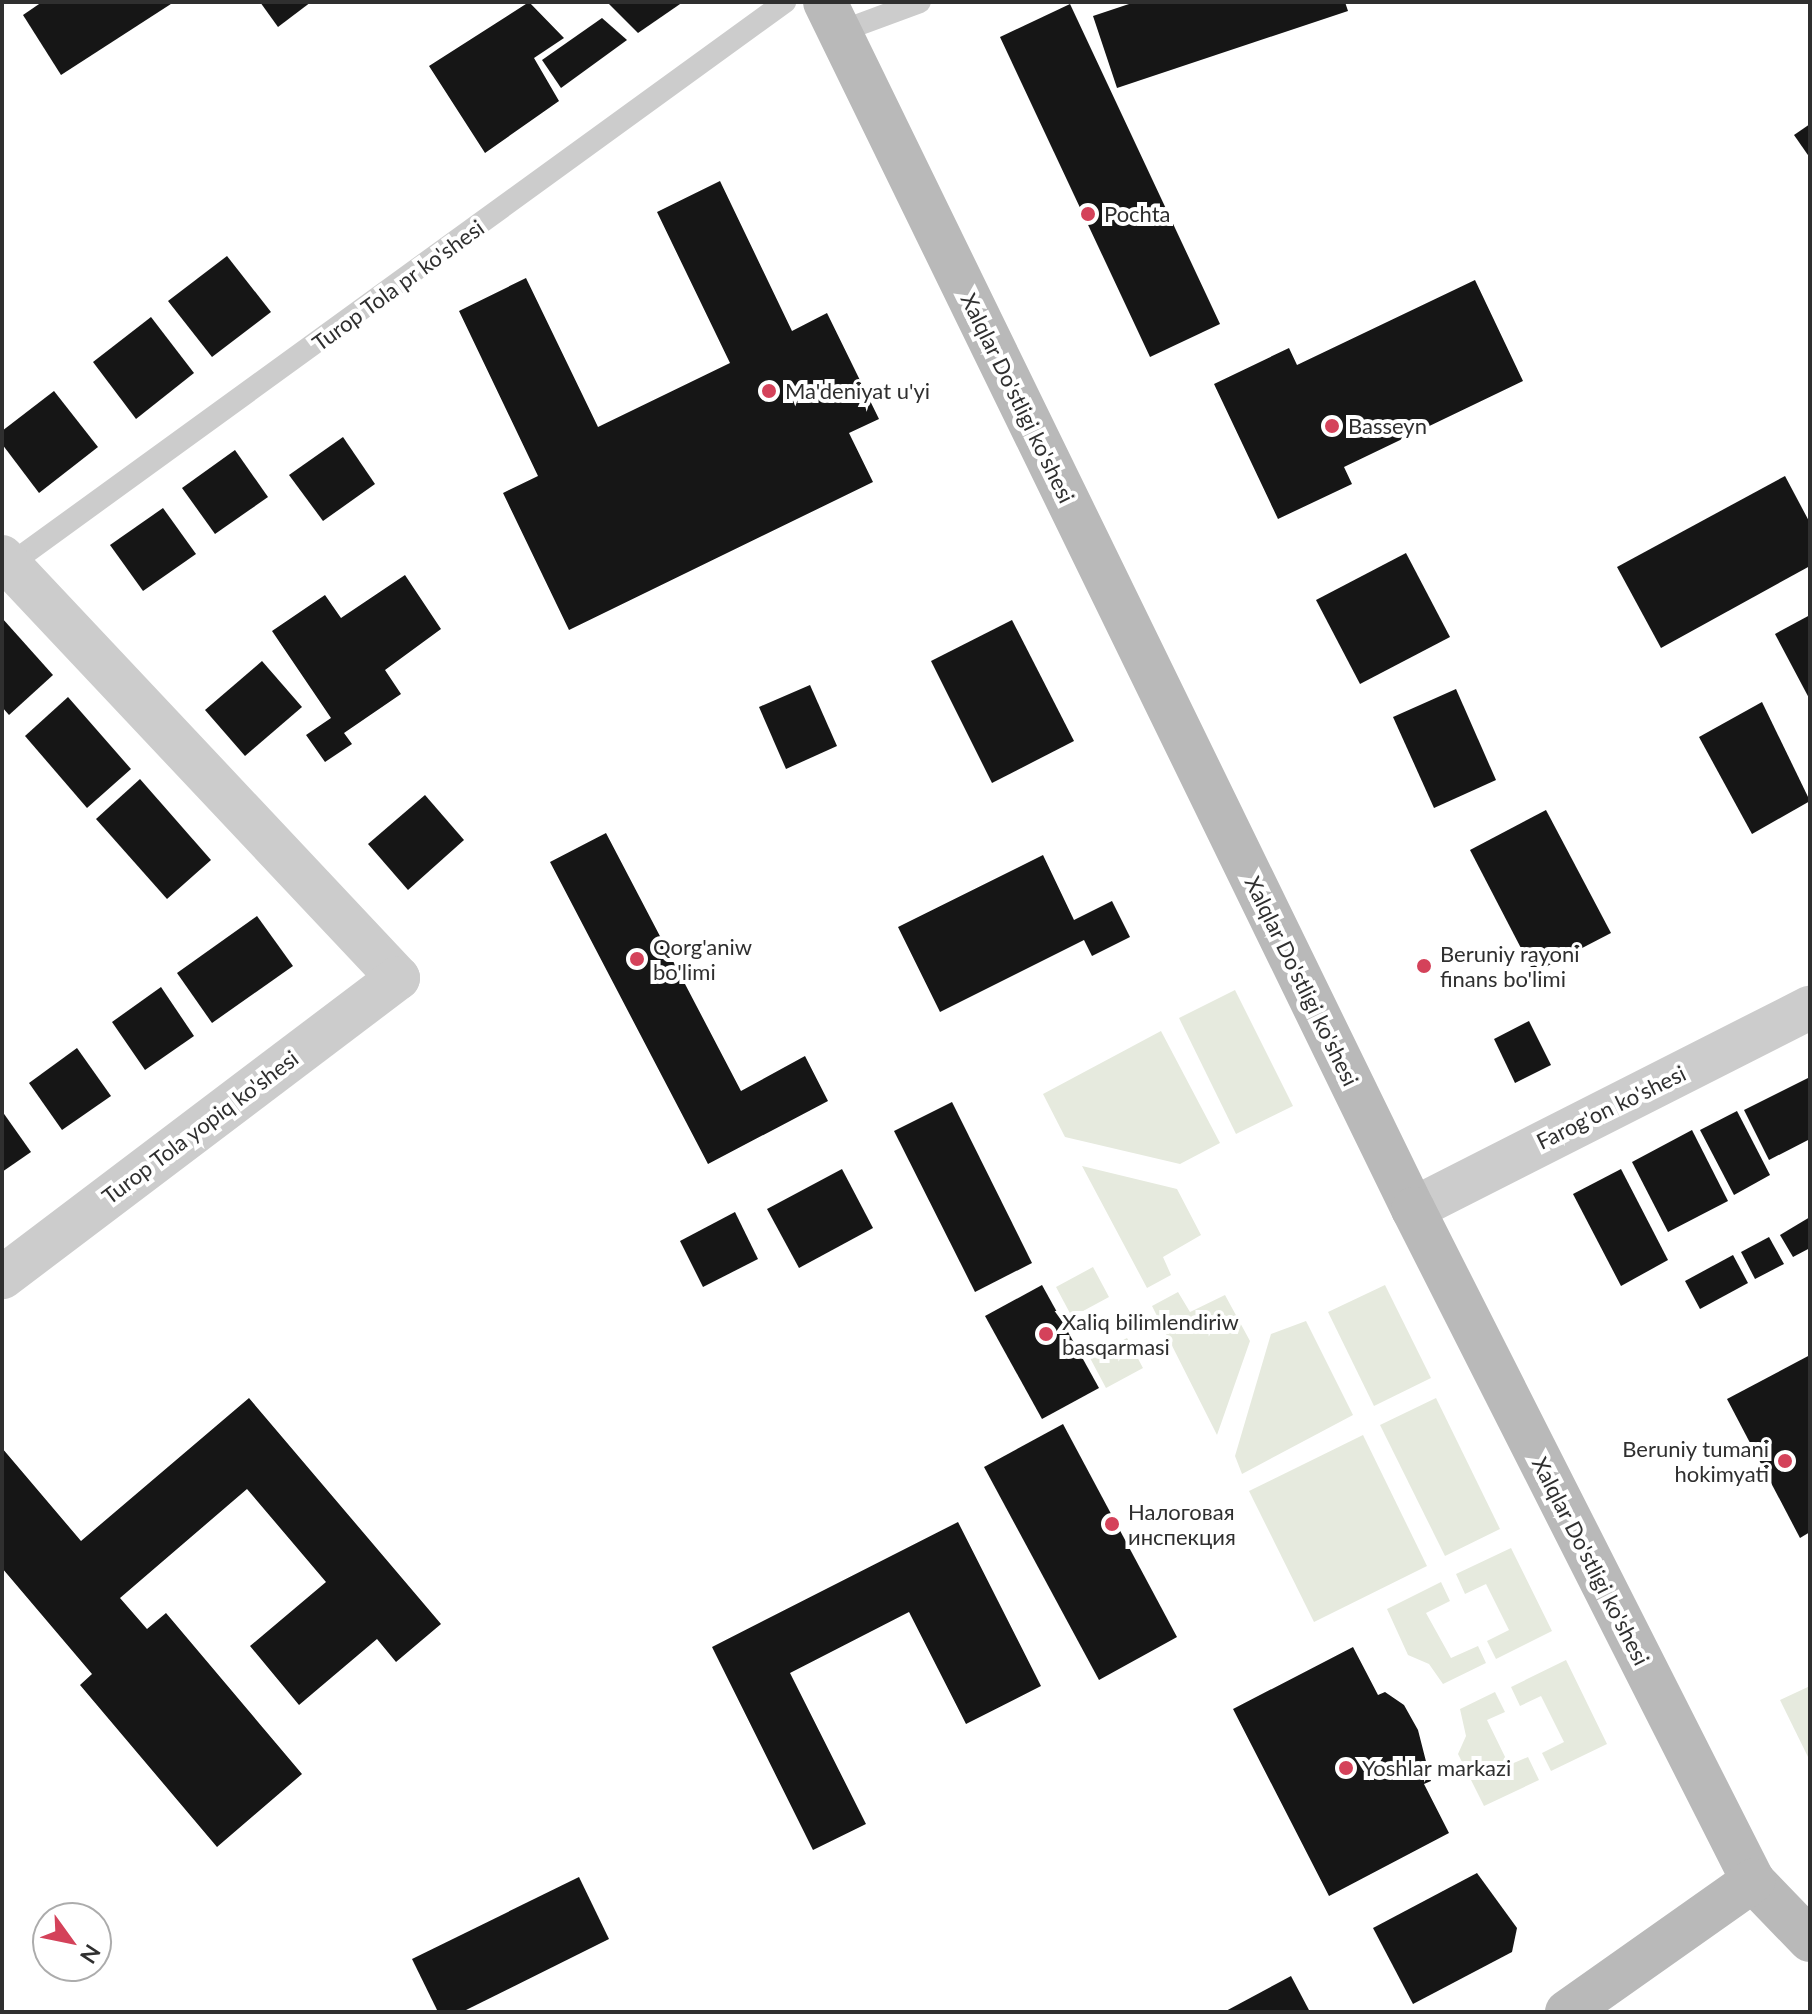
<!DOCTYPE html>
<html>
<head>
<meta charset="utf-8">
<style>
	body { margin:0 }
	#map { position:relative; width:1812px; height:2014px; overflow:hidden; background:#fff; font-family:Lato,sans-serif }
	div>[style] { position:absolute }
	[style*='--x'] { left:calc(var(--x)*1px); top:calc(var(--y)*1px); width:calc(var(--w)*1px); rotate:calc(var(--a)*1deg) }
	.green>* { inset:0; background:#e6eade }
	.building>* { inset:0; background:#161616 }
	.lane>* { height:22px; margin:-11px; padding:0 11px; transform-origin:11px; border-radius:11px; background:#ccc }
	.street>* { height:44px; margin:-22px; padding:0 22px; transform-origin:22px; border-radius:22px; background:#ccc }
	.secondary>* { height:44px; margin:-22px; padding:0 22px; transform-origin:22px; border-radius:22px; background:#b9b9b9 }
	.dots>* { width:22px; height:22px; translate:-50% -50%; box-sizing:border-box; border:4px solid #fff; border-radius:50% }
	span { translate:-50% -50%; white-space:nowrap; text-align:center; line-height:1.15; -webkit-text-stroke:8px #fff; paint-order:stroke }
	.poi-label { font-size:22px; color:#2f2f2f }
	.left { translate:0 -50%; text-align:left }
	.right { translate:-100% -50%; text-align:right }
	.street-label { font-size:22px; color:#2f2f2f }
	.frame { position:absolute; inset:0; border:4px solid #2f2f2f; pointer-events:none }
	.north { position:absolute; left:32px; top:1902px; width:80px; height:80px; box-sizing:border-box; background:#fff; border:2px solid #acacac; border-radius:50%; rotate:123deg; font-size:22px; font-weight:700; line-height:32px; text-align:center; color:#2f2f2f }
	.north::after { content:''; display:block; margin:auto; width:28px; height:36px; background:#d4425a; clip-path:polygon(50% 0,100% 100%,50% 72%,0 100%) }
</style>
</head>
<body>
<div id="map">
	<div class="green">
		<div style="clip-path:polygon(1235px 990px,1293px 1106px,1236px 1134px,1179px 1018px)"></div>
		<div style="clip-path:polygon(1161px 1031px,1220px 1143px,1180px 1164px,1065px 1137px,1043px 1094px)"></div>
		<div style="clip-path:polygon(1082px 1166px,1177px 1189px,1201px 1235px,1163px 1257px,1171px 1275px,1147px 1288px)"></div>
		<div style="clip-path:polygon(1093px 1267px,1109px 1297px,1072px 1317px,1056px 1287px)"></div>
		<div style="clip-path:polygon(1385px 1285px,1431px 1378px,1374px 1406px,1328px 1312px)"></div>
		<div style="clip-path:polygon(1178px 1292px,1190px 1312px,1225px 1295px,1250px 1341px,1217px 1435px,1152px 1306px)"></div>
		<div style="clip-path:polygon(1306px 1321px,1353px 1415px,1242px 1474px,1235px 1456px,1271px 1334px)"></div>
		<div style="clip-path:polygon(1127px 1338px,1143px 1368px,1106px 1388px,1090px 1358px)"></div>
		<div style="clip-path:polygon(1436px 1398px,1500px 1529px,1445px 1556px,1380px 1425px)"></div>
		<div style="clip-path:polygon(1363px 1435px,1427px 1566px,1314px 1622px,1249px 1491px)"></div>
		<div style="clip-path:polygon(1511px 1548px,1552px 1631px,1496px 1659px,1487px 1641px,1509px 1630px,1486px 1584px,1465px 1594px,1456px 1574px)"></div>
		<div style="clip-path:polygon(1441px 1582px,1450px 1601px,1426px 1613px,1451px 1658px,1478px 1646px,1486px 1663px,1443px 1684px,1429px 1664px,1408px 1655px,1387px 1609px)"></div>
		<div style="clip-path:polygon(1566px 1660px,1607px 1744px,1551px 1771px,1542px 1753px,1564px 1742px,1541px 1696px,1520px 1706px,1511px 1687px)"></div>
		<div style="clip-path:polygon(1810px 1686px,1810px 1761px,1780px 1700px)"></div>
		<div style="clip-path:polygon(1495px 1692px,1505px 1712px,1487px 1720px,1509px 1765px,1528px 1757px,1539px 1780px,1484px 1806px,1458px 1754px,1466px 1736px,1460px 1709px)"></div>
	</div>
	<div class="building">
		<div style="clip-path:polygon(42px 2px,174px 2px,61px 75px,23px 15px)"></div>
		<div style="clip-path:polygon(260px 2px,311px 2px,278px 27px)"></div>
		<div style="clip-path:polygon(529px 2px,564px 38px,534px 58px,559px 101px,485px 153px,429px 66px)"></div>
		<div style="clip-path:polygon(607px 2px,683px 2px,638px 33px)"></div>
		<div style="clip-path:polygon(1135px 2px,1345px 2px,1348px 11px,1117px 88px,1093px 16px)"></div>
		<div style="clip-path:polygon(1070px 4px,1220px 324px,1150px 357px,1000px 37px)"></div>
		<div style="clip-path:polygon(602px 18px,627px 40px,561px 88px,542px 60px)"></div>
		<div style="clip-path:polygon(1810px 124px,1810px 158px,1794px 135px)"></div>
		<div style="clip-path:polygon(720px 181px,792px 331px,827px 313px,879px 419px,849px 433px,873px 482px,569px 630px,503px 493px,538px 476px,459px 311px,526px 278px,598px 427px,730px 363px,657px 212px)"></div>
		<div style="clip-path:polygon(227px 256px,271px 312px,212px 357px,168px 301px)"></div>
		<div style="clip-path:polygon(1475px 280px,1523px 381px,1344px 467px,1352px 484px,1278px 519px,1214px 384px,1289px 348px,1297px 365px)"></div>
		<div style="clip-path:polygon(151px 317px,194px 373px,136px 419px,93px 362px)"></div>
		<div style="clip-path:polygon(54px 391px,98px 447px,39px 493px,2px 444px,2px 431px)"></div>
		<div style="clip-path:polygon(343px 437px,375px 484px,323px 521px,289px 475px)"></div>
		<div style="clip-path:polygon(235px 450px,268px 497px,215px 534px,182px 488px)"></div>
		<div style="clip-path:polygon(1785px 476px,1810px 523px,1810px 566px,1661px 648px,1617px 567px)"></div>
		<div style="clip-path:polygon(163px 508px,196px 554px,143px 591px,110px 545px)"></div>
		<div style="clip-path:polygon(1406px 553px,1450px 637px,1360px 684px,1316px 600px)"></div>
		<div style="clip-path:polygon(405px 575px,441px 629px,385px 670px,401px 694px,344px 733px,352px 744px,325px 762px,306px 735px,331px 718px,272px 631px,325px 595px,341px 618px)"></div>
		<div style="clip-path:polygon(1810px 615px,1810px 700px,1775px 634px)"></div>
		<div style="clip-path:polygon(2px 618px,53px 675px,9px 715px,2px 707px)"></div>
		<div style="clip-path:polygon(1012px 620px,1074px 741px,992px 783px,931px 661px)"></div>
		<div style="clip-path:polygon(262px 661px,302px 707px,245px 756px,205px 710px)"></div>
		<div style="clip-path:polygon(810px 685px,837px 746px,786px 769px,759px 707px)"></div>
		<div style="clip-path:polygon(1456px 689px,1496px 780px,1434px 808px,1393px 717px)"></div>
		<div style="clip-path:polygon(68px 697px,131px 769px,87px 808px,25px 736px)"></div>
		<div style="clip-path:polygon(1762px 702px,1810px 801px,1752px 834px,1699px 737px)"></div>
		<div style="clip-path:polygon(140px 779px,211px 860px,167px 899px,96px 819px)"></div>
		<div style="clip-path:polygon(425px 795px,464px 840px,408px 890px,368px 844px)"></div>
		<div style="clip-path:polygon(1546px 810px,1611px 933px,1534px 973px,1470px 850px)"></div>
		<div style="clip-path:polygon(606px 833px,741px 1091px,805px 1056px,828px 1101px,708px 1164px,550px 862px)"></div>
		<div style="clip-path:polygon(1043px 855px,1074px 920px,1112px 901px,1130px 937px,1092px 956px,1084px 940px,940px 1012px,898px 927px)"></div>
		<div style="clip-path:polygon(257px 916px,293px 966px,212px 1023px,177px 973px)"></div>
		<div style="clip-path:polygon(161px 987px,194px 1036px,145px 1070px,112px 1022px)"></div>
		<div style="clip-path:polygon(1529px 1021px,1551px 1065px,1515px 1083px,1494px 1039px)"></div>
		<div style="clip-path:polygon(77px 1048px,111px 1096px,62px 1130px,29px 1083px)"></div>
		<div style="clip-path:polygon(1810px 1077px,1810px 1139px,1769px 1160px,1744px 1110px)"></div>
		<div style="clip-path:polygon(952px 1102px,1032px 1263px,975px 1292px,894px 1131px)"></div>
		<div style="clip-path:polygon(2px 1111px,31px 1152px,2px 1172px)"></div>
		<div style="clip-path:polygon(1737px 1111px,1770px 1175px,1734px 1195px,1700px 1130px)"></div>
		<div style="clip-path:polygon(1692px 1130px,1728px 1201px,1668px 1232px,1632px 1162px)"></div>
		<div style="clip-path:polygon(842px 1169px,873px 1228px,799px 1268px,767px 1209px)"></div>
		<div style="clip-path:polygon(1621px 1169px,1668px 1260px,1621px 1286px,1573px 1194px)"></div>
		<div style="clip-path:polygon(735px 1212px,758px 1259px,703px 1287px,680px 1241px)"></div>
		<div style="clip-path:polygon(1810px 1217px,1810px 1248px,1793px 1257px,1780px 1235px)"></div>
		<div style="clip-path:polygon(1769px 1237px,1784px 1264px,1755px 1279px,1741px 1252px)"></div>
		<div style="clip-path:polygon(1733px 1255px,1748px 1283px,1700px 1309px,1685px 1281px)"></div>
		<div style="clip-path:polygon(1042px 1285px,1099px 1388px,1042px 1419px,985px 1316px)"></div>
		<div style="clip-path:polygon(1810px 1355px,1810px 1532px,1800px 1538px,1727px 1399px)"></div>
		<div style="clip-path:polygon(249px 1398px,441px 1624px,396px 1662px,377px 1639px,299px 1705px,250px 1646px,326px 1582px,247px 1489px,120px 1598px,147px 1629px,166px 1613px,302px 1774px,217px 1847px,80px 1685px,92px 1674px,2px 1568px,2px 1448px,81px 1541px)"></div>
		<div style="clip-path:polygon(1063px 1424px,1177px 1637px,1099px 1680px,984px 1467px)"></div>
		<div style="clip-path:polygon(958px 1522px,1041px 1686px,966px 1724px,909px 1612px,790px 1673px,866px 1824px,813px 1850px,712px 1647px)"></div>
		<div style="clip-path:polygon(1353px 1647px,1378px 1695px,1385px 1692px,1404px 1705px,1418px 1730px,1431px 1781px,1424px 1784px,1449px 1833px,1329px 1896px,1233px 1709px)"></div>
		<div style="clip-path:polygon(1477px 1873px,1517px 1928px,1512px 1952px,1413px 2004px,1373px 1928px)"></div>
		<div style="clip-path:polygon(579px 1877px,609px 1939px,462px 2012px,438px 2012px,412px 1959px)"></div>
		<div style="clip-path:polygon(1291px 1976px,1310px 2012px,1224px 2012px)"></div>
	</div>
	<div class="lane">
		<div style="--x:839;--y:32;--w:86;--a:-20.3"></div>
		<div style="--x:9;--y:565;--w:959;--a:-35.96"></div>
	</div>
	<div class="street">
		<div style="--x:2;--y:557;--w:578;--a:46.75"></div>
		<div style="--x:398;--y:978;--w:496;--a:142.9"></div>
		<div style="--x:1413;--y:1209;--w:445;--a:-26.9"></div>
	</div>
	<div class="secondary">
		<div style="--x:825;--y:2;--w:1343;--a:64.03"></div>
		<div style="--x:1413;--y:1209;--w:753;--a:63.16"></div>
		<div style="--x:1753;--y:1881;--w:82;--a:46"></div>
		<div style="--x:1567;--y:2012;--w:228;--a:-35.2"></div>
	</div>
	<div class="dots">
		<div style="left:1088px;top:214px;background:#d4425a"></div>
		<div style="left:769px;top:391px;background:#d4425a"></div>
		<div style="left:1332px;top:426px;background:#d4425a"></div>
		<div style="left:637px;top:959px;background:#d4425a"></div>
		<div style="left:1424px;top:966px;background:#d4425a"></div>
		<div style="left:1046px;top:1334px;background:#d4425a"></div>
		<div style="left:1785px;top:1461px;background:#d4425a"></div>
		<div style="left:1112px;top:1524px;background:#d4425a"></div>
		<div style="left:1346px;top:1768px;background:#d4425a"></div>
	</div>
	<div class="poi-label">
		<span class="left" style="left:1104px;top:214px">Pochta</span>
		<span class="left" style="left:785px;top:391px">Ma'deniyat u'yi</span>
		<span class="left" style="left:1348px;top:426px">Basseyn</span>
		<span class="left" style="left:653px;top:959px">Qorg'aniw<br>bo'limi</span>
		<span class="left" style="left:1440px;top:966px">Beruniy rayoni<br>finans bo'limi</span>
		<span class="left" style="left:1062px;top:1334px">Xaliq bilimlendiriw<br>basqarmasi</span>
		<span class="right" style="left:1769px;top:1461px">Beruniy tumani<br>hokimyati</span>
		<span class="left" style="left:1128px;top:1524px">Налоговая<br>инспекция</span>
		<span class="left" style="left:1362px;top:1768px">Yoshlar markazi</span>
	</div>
	<div class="street-label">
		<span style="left:398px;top:285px;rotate:-36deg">Turop Tola pr ko'shesi</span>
		<span style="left:1018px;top:398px;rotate:64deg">Xalqlar Do'stligi ko'shesi</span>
		<span style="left:1302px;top:981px;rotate:64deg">Xalqlar Do'stligi ko'shesi</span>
		<span style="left:1611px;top:1107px;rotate:-26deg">Farog'on ko'shesi</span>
		<span style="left:200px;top:1127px;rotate:-37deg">Turop Tola yopiq ko'shesi</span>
		<span style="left:1591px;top:1561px;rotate:63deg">Xalqlar Do'stligi ko'shesi</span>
	</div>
	<div class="frame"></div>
	<div class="north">N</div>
</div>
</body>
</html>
